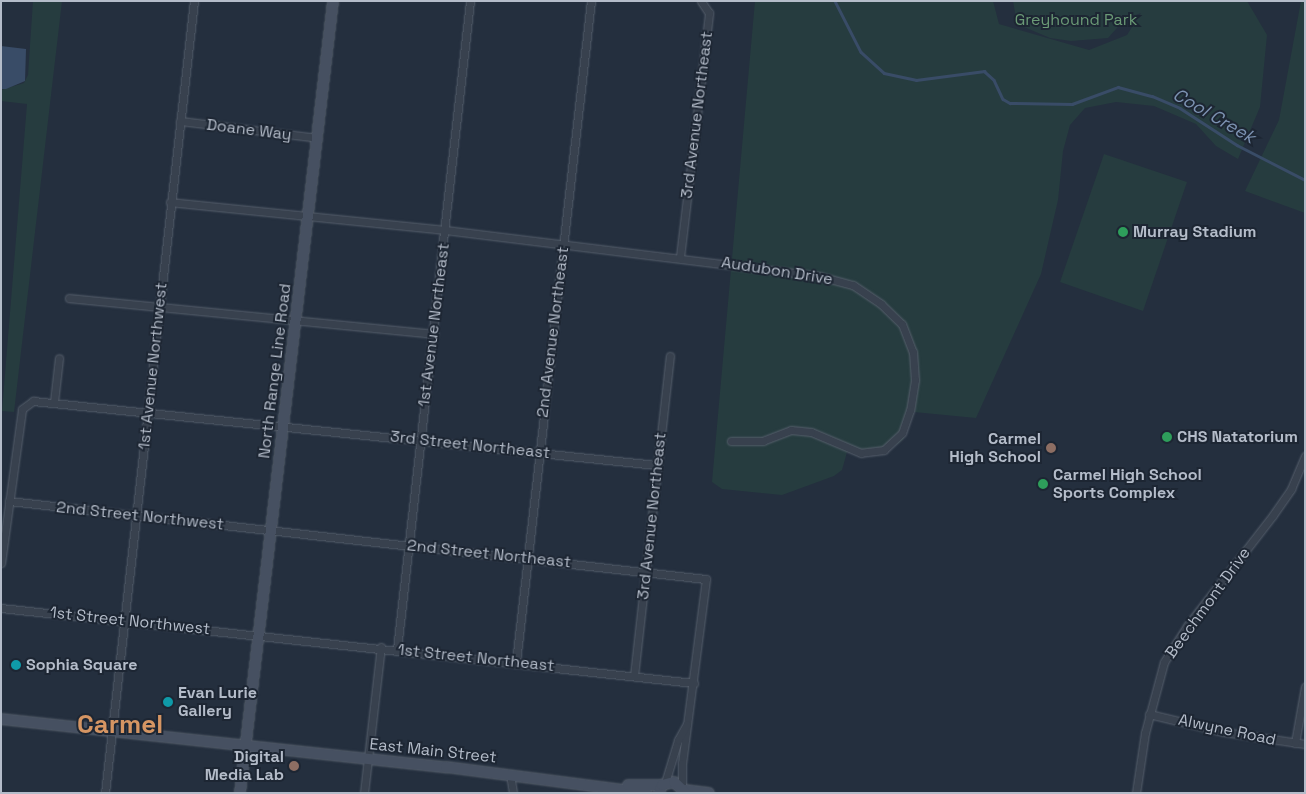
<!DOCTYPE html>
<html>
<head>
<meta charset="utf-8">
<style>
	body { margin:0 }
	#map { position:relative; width:1306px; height:794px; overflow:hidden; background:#242f3e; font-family:"Space Grotesk",sans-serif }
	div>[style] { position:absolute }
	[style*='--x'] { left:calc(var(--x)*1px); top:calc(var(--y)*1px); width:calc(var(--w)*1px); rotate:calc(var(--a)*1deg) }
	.green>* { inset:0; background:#263c3f }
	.water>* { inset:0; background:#394c67 }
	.stream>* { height:2.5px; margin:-1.25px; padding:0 1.25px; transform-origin:1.25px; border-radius:1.25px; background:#394c67 }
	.roads { filter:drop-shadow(0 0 1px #565f6c) drop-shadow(0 0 1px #565f6c) }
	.street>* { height:7px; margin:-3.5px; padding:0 3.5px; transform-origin:3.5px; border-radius:3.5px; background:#38414e }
	.secondary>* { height:10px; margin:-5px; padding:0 5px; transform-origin:5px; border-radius:5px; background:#465061 }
	.dots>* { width:14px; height:14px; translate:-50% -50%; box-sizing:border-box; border:2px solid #1d2633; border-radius:50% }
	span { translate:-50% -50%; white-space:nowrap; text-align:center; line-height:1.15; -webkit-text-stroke:4px #1d2633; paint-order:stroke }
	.park-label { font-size:16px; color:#6b9a76 }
	.street-label { font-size:16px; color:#b4bcc9 }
	.poi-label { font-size:16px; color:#b4bcc9; font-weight:700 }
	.left { translate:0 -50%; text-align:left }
	.right { translate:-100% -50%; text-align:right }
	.water-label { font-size:18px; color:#7c92b1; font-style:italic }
	.town-label { font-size:26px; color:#d59563; font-weight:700 }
	.frame { position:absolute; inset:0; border:2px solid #b4bcc9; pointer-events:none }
</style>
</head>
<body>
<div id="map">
	<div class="green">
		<div style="clip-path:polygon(33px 1px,62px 1px,14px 412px,2px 411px,27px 104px,1px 101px,1px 90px,24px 83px,28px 75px)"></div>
		<div style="clip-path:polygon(755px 1px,993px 1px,999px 24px,1089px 50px,1127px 35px,1141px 13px,1125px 19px,1108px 38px,1071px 41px,1050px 38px,1017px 24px,1013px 1px,1247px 1px,1267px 35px,1260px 107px,1238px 159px,1216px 146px,1196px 124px,1154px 106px,1116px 102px,1085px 108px,1070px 125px,1063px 151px,1058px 200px,1041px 274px,976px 418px,914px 412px,903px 440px,886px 452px,866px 456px,847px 452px,842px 470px,834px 476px,782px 495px,722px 489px,712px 482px)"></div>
		<div style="clip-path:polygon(1301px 1px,1305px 1px,1305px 213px,1245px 191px,1279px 120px)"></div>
		<div style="clip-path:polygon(1104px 154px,1187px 182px,1143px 311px,1060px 282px)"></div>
	</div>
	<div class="water">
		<div style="clip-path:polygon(1px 46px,26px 49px,25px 81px,6px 89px,1px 89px)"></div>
	</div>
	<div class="stream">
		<div style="--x:835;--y:1;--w:57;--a:63"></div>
		<div style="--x:861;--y:52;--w:31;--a:42"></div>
		<div style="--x:884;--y:73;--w:33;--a:12"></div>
		<div style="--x:916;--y:80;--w:69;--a:-7.5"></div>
		<div style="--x:984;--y:71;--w:13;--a:42"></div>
		<div style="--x:994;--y:80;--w:21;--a:65"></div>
		<div style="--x:1003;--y:99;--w:8;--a:30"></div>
		<div style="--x:1010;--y:103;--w:62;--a:0.9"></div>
		<div style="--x:1072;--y:104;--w:49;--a:-20.3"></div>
		<div style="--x:1118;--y:87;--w:35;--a:15"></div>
		<div style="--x:1152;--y:96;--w:30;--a:23"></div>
		<div style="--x:1180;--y:108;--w:68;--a:33"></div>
		<div style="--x:1237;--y:145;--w:76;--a:27.2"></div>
	</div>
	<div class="roads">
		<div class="street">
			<div style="--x:180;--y:121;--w:139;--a:7"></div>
			<div style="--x:170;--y:202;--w:276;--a:5.8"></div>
			<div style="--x:445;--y:230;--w:377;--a:7"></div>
			<div style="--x:819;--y:276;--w:35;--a:15"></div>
			<div style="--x:853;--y:285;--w:34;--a:34"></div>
			<div style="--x:881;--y:304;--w:29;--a:44"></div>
			<div style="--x:902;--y:324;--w:30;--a:69"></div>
			<div style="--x:913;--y:352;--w:28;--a:86"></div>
			<div style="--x:915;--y:380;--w:30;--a:99"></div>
			<div style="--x:910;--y:410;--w:24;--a:109"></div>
			<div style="--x:902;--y:433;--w:25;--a:137"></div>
			<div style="--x:884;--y:450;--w:23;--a:173"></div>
			<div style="--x:861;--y:453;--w:54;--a:-157.2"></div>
			<div style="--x:811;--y:432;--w:20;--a:-174"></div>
			<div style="--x:791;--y:430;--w:30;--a:159"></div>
			<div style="--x:763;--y:441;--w:32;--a:180"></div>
			<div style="--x:680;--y:257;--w:246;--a:-83.2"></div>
			<div style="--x:709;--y:13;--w:14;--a:-124"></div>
			<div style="--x:69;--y:298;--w:367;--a:5.6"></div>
			<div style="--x:54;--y:402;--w:44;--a:-83.5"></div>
			<div style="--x:9;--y:501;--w:701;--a:6.39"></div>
			<div style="--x:706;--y:579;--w:186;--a:97.4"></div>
			<div style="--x:682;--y:763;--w:23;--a:90"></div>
			<div style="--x:1;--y:563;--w:155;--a:-82.2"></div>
			<div style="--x:22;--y:409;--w:14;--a:-36"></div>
			<div style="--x:33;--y:401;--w:627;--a:5.86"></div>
			<div style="--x:1;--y:608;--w:697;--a:6.18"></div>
			<div style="--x:397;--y:649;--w:652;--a:-83.57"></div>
			<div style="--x:516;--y:662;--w:665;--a:-83.53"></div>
			<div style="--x:634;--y:676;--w:322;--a:-83.6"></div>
			<div style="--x:1149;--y:714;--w:77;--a:13.5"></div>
			<div style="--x:1224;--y:732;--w:82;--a:8.4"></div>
			<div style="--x:1295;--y:743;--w:57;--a:-79.9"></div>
			<div style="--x:510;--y:774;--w:19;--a:81"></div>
			<div style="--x:665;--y:783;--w:45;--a:-73.2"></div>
			<div style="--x:678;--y:740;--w:18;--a:-61"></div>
			<div style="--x:105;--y:793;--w:797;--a:-83.59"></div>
			<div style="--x:364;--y:793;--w:147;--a:-83.4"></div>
			<div style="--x:1136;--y:793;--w:61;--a:-81.5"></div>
			<div style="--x:1145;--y:733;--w:73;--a:-75"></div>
			<div style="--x:1164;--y:662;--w:43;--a:-57.4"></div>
			<div style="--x:1187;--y:626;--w:140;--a:-52.2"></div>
			<div style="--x:1273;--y:515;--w:32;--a:-55"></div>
			<div style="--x:1291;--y:489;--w:36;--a:-67"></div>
		</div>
		<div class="secondary">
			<div style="--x:1;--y:719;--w:448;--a:6.2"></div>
			<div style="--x:446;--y:767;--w:202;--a:7.4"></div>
			<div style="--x:628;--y:785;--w:34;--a:0"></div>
			<div style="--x:685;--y:790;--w:24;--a:7"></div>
			<div style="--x:240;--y:793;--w:797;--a:-83.3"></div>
			<div style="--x:659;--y:793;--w:9;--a:-69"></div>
			<div style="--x:662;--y:785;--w:12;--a:-14"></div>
			<div style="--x:674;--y:782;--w:16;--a:43"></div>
		</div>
	</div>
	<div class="dots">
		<div style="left:1123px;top:232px;background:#2e9e5b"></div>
		<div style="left:1167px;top:437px;background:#2e9e5b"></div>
		<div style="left:1051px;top:448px;background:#8d6e63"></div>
		<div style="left:1043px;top:484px;background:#2e9e5b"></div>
		<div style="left:16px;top:665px;background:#0f9aa8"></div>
		<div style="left:168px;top:702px;background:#0f9aa8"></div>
		<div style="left:294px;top:766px;background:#8d6e63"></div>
	</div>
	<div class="park-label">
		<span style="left:1076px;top:20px">Greyhound Park</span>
	</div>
	<div class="street-label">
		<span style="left:697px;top:115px;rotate:-83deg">3rd Avenue Northeast</span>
		<span style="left:249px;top:130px;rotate:7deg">Doane Way</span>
		<span style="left:777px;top:271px;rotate:9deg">Audubon Drive</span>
		<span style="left:434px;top:325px;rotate:-83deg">1st Avenue Northeast</span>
		<span style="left:553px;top:332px;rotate:-83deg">2nd Avenue Northeast</span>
		<span style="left:153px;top:366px;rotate:-84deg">1st Avenue Northwest</span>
		<span style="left:275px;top:371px;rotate:-83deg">North Range Line Road</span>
		<span style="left:470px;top:445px;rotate:6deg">3rd Street Northeast</span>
		<span style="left:140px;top:516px;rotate:6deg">2nd Street Northwest</span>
		<span style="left:652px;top:516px;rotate:-84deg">3rd Avenue Northeast</span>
		<span style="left:489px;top:554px;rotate:6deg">2nd Street Northeast</span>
		<span style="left:1208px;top:603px;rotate:-54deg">Beechmont Drive</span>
		<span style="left:130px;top:621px;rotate:6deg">1st Street Northwest</span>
		<span style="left:476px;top:658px;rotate:6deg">1st Street Northeast</span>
		<span style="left:1227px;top:730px;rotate:12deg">Alwyne Road</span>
		<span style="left:433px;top:751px;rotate:6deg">East Main Street</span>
	</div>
	<div class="poi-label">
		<span class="left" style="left:1133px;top:232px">Murray Stadium</span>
		<span class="left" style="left:1177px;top:437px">CHS Natatorium</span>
		<span class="right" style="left:1041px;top:448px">Carmel<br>High School</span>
		<span class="left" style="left:1053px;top:484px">Carmel High School<br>Sports Complex</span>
		<span class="left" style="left:26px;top:665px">Sophia Square</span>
		<span class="left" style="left:178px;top:702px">Evan Lurie<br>Gallery</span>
		<span class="right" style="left:284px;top:766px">Digital<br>Media Lab</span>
	</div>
	<div class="water-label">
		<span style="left:1214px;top:116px;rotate:30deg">Cool Creek</span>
	</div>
	<div class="town-label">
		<span style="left:120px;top:725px">Carmel</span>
	</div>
	<div class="frame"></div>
</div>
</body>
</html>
